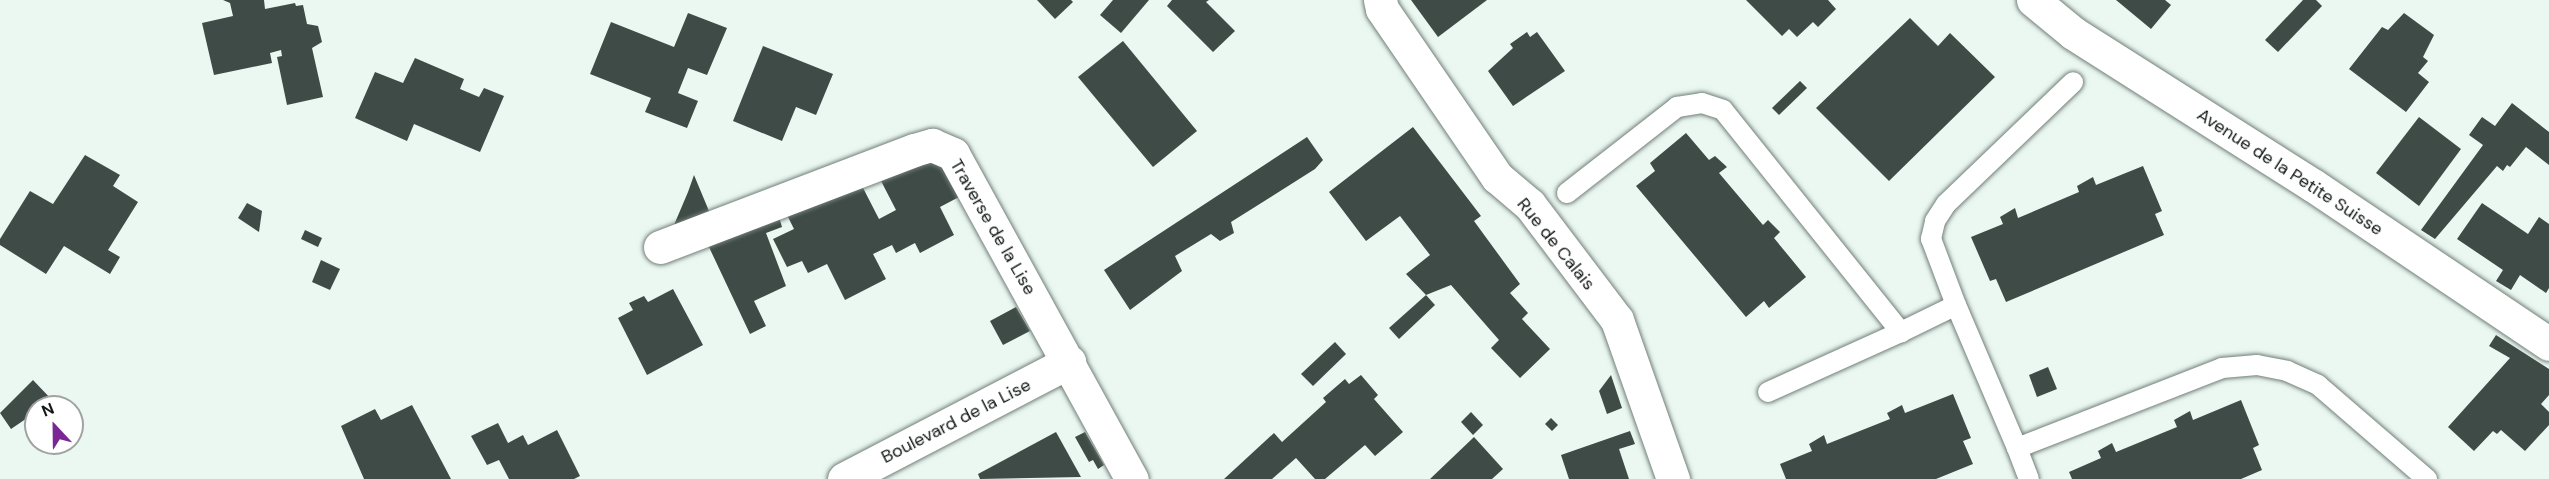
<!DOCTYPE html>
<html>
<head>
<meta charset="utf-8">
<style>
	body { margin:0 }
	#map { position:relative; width:2549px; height:479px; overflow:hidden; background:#eaf8f1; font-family:"DM Sans",sans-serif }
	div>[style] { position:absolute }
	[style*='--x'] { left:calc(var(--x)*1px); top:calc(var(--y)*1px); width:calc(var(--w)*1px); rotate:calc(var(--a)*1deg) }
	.building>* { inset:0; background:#3f4b46 }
	.roads { filter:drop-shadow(0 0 2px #727f79) drop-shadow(0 0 2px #727f79) }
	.service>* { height:20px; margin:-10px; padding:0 10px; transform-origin:10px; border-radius:10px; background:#fff }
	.minor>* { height:33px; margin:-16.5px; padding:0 16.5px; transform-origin:16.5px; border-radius:16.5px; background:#fff }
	span { translate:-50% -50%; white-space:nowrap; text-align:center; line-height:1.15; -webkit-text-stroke:6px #fff; paint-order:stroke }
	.street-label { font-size:18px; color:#141917 }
	.north { position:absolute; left:24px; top:395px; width:60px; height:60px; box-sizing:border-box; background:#fff; border:2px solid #a1a3a2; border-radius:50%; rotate:338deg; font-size:16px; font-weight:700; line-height:24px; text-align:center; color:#141917 }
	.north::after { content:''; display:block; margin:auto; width:21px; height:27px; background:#7b2695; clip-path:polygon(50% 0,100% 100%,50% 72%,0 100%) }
</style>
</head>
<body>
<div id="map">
	<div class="building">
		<div style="clip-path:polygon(223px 0,264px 0,265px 9px,295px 3px,296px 6px,303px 5px,307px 24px,318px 26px,322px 42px,312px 48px,323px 97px,287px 105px,277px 57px,282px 56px,281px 50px,270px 53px,272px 63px,214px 75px,202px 23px,233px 16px,230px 3px)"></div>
		<div style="clip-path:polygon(1037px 0,1071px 0,1073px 2px,1055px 19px)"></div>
		<div style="clip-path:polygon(1113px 0,1149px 0,1121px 33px,1100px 15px)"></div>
		<div style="clip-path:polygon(1172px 0,1209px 0,1206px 2px,1235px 31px,1213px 52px,1167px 6px)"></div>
		<div style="clip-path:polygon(1411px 0,1487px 0,1438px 37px)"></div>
		<div style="clip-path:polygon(1746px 0,1828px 0,1836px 9px,1818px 27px,1813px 22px,1797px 37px,1789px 29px,1782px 36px)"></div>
		<div style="clip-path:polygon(2116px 0,2165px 0,2171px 5px,2151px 29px)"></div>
		<div style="clip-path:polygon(2303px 0,2316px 0,2322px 6px,2278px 52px,2265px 40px)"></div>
		<div style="clip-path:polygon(688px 13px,727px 28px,707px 75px,688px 68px,678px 93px,698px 101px,687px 128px,645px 112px,651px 98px,590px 74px,611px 22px,674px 47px)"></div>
		<div style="clip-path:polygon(2404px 13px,2434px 35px,2423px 57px,2428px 61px,2418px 73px,2429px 82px,2406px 112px,2349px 69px,2382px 27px,2388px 30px)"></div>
		<div style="clip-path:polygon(1910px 18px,1938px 46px,1950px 33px,1995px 77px,1889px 181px,1816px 108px)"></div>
		<div style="clip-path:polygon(1527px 32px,1530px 37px,1537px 32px,1565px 71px,1513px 106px,1488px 71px,1513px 48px,1510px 44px)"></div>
		<div style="clip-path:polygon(1123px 41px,1197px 131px,1153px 167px,1078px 77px)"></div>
		<div style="clip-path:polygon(763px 46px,833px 74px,816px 115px,796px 107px,782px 141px,733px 121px)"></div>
		<div style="clip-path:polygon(415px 58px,464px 79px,460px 89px,479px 97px,484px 88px,504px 96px,480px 152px,414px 124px,407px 141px,355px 118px,375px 72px,403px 83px)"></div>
		<div style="clip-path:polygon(1800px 81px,1807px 88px,1779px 115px,1772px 108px)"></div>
		<div style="clip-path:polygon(2512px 103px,2549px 132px,2549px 165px,2526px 147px,2510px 167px,2507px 165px,2503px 171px,2497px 166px,2435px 239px,2421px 230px,2483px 145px,2469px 135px,2482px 117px,2495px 126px)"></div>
		<div style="clip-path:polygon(2419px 117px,2461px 149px,2419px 206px,2376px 173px)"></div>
		<div style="clip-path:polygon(1413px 127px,1481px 216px,1474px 221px,1520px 284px,1510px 293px,1528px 313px,1522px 319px,1550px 349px,1520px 378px,1491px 348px,1499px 340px,1451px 285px,1426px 295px,1406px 274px,1430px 255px,1400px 216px,1366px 241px,1329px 192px)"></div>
		<div style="clip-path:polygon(1686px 133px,1709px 160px,1715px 156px,1727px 167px,1719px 173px,1763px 225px,1768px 220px,1780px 232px,1774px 238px,1806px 277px,1769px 308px,1764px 301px,1746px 317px,1636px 186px,1655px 171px,1650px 163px)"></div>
		<div style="clip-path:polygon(1307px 137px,1323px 160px,1315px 169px,1231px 222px,1234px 233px,1220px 241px,1211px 234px,1175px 256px,1182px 271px,1130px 310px,1104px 270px)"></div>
		<div style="clip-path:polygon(85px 155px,120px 175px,113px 186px,138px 202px,108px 250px,120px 257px,110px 274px,64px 246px,46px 274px,0 245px,0 239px,30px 191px,53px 204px)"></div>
		<div style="clip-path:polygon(932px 160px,941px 164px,959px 197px,940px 207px,954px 235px,920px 253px,915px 243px,896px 253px,892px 245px,873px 254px,886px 279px,845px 300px,827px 264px,808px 273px,802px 261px,787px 267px,773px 239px,794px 229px,786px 213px,861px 184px,879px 219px,896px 210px,879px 177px)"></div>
		<div style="clip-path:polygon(2143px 166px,2162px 211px,2155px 214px,2164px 235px,2006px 302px,1996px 279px,1990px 281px,1971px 237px,2003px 224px,2000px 217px,2015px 208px,2018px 218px,2079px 192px,2077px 186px,2093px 177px,2096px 185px)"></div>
		<div style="clip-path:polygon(694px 175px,709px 211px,674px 225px,688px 192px)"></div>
		<div style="clip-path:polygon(247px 203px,262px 211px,259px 232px,238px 218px)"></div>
		<div style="clip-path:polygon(2482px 203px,2528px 234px,2539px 217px,2549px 224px,2549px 288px,2546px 293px,2520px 275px,2511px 290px,2496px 281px,2503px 270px,2457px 239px)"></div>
		<div style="clip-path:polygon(779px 217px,782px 227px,766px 233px,786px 286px,754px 301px,766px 326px,750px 334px,708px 245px)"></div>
		<div style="clip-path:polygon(305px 230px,322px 238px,318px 247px,301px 239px)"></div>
		<div style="clip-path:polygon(321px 260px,340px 269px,330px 290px,312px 282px)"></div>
		<div style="clip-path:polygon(673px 289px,703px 345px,647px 375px,618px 318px,633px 310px,629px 303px,644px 296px,648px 302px)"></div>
		<div style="clip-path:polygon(1426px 295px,1435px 305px,1399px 339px,1389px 328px)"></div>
		<div style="clip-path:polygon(1016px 307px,1030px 331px,1003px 345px,990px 321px)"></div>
		<div style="clip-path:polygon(2496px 335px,2549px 369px,2549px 395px,2541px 404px,2549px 412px,2549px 425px,2525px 451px,2501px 430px,2497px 434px,2493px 431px,2474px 451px,2448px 427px,2510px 358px,2489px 346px)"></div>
		<div style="clip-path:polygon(1335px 342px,1346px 354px,1313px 386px,1301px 374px)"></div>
		<div style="clip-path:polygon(2048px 367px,2057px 389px,2037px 397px,2029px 375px)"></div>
		<div style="clip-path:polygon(1361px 375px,1378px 395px,1374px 399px,1403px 432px,1375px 456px,1365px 445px,1325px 479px,1315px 479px,1296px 458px,1272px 479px,1224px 479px,1274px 433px,1282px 442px,1326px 402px,1323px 398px,1345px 379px,1349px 384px)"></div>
		<div style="clip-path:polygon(1611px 375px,1622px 408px,1607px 414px,1599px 391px)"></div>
		<div style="clip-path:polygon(33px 380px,53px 401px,36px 407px,36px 412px,11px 429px,0 413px)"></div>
		<div style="clip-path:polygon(1953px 394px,1971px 438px,1963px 441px,1973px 464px,1936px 479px,1786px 479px,1780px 464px,1812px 451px,1809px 444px,1824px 435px,1827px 444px,1890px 419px,1887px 413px,1902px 405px,1905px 413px)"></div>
		<div style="clip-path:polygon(2241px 400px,2259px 445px,2253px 448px,2262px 470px,2241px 479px,2072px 479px,2069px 472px,2101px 458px,2098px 451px,2112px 443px,2116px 452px,2177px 427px,2174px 420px,2190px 411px,2193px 420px)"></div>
		<div style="clip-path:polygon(412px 405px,451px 479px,364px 479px,341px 426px,375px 409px,381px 420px)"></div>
		<div style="clip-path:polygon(1471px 412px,1483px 425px,1473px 435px,1461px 422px)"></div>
		<div style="clip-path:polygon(1551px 418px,1558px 425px,1552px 431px,1545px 424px)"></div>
		<div style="clip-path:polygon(498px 423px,508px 443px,523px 435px,528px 445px,557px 430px,580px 476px,574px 479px,509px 479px,499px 460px,487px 465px,471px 436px)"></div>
		<div style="clip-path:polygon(1630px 431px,1635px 444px,1619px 449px,1629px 479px,1569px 479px,1561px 455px)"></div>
		<div style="clip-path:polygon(1056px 432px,1081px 477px,980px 479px,978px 474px)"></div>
		<div style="clip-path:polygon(1085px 432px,1104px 465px,1098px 469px,1093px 460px,1089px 462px,1075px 437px)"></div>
		<div style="clip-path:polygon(1474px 437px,1503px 469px,1492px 479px,1430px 479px)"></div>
	</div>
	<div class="roads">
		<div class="service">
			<div style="--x:1567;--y:193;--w:140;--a:-38"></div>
			<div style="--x:1677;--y:107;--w:25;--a:-9"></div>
			<div style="--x:1702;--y:103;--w:22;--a:18"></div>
			<div style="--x:1723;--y:110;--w:285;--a:51.3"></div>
			<div style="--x:1901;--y:332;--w:61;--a:-26.1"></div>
			<div style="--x:1956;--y:305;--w:155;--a:66.9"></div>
			<div style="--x:2017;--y:448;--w:220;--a:-21.3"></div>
			<div style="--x:2222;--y:368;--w:35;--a:-5"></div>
			<div style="--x:2257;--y:365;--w:31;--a:11"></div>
			<div style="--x:2287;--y:371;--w:34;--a:24"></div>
			<div style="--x:2318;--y:385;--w:144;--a:40.8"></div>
			<div style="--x:1956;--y:305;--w:71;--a:-110.7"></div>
			<div style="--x:1931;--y:239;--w:18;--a:-77"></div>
			<div style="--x:1935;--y:221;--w:20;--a:-57"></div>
			<div style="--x:1946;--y:204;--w:176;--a:-43.8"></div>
			<div style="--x:1768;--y:392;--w:146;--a:-24.3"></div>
			<div style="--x:2017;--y:448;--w:33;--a:69"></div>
		</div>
		<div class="minor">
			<div style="--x:1380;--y:0;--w:9;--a:77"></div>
			<div style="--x:1382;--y:9;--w:204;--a:55.6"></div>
			<div style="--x:1497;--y:177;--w:43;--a:40.3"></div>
			<div style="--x:1530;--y:205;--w:144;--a:52.9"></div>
			<div style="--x:1617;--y:320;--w:169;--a:70.6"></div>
			<div style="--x:2033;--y:0;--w:52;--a:39.5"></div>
			<div style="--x:2073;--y:33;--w:285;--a:32.4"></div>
			<div style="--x:2314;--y:186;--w:283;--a:33.9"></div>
			<div style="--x:660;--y:247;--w:272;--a:-20.9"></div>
			<div style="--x:914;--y:150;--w:19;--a:-16"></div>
			<div style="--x:932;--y:145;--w:23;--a:23"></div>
			<div style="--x:953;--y:154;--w:371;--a:61.2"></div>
			<div style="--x:844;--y:479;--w:254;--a:-27.5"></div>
		</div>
	</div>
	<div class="street-label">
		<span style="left:2290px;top:172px;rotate:33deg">Avenue de la Petite Suisse</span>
		<span style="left:993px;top:227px;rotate:60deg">Traverse de la Lise</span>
		<span style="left:1556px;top:244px;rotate:51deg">Rue de Calais</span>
		<span style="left:956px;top:421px;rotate:-27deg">Boulevard de la Lise</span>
	</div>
	<div class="north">N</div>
</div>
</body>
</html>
